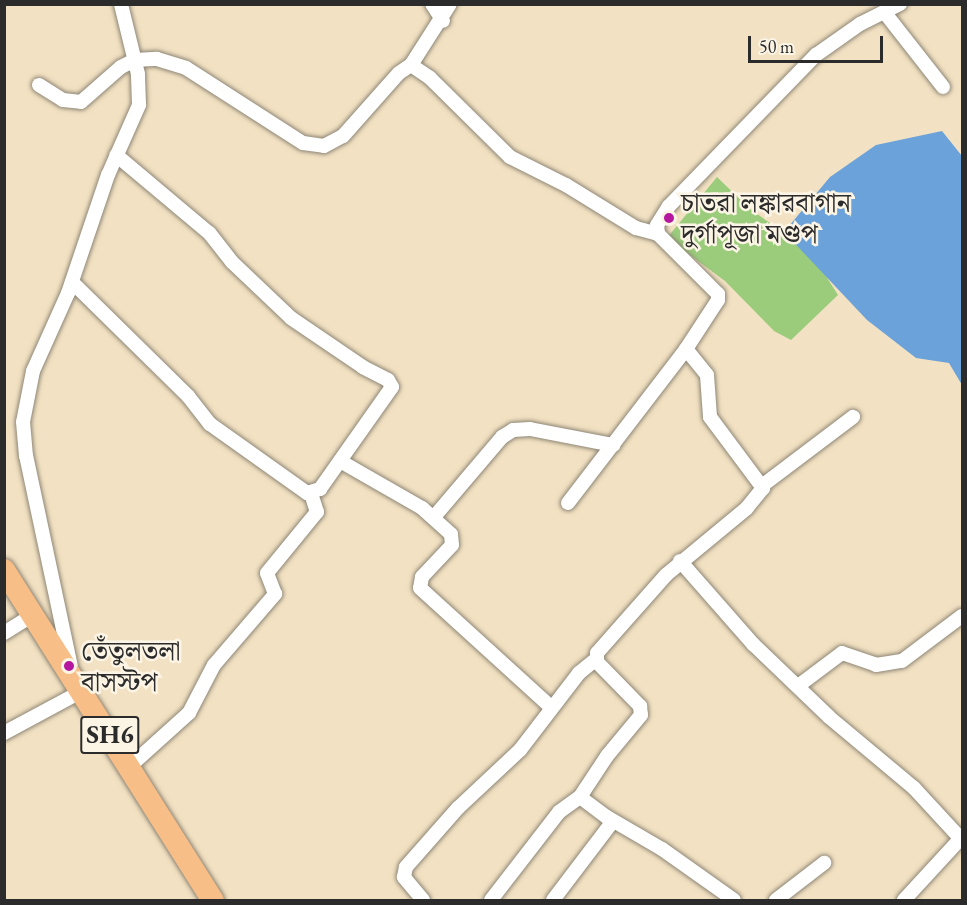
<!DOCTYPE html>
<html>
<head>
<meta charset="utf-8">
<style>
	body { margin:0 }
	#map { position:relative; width:967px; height:905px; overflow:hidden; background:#f2e1c2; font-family:"EB Garamond","Noto Serif Bengali",serif }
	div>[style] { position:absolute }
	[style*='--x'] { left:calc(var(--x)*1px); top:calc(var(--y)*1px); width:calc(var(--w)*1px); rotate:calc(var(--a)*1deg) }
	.green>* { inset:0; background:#9bcc7c }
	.water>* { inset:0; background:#6ca2da }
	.roads { filter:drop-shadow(0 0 2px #8e8676) drop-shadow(0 0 2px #8e8676) }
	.street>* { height:14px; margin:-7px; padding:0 7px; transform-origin:7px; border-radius:7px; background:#fff }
	.primary>* { height:22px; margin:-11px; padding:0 11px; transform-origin:11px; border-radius:11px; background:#f7be87 }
	.dots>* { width:16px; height:16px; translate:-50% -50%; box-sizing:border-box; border:3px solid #fcf5e5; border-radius:50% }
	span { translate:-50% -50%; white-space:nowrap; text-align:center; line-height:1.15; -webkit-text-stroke:5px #fcf5e5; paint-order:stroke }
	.shield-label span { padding:2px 4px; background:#fcf5e5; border:2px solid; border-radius:4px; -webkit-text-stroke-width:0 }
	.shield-label { font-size:26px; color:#2b2b2b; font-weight:700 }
	.poi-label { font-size:27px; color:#2b2b2b }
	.left { translate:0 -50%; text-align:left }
	.frame { position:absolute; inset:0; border:6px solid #2b2b2b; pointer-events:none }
	.scale { position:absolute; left:748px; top:36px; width:135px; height:27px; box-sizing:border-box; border:3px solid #2b2b2b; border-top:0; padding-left:8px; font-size:18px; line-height:21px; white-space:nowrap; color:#2b2b2b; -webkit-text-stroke:4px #fcf5e5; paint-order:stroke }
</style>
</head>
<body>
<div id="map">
	<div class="green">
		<div style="clip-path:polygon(717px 177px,750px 209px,810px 251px,838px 295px,791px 340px,774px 331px,725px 281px,667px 238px)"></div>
	</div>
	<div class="water">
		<div style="clip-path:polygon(942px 131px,962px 156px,962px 385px,949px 363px,916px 358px,867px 320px,784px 232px,830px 177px,876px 145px)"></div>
	</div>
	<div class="roads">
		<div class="street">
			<div style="--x:432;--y:4;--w:20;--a:57"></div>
			<div style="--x:885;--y:13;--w:94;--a:51.9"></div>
			<div style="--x:411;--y:65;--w:72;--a:-57.4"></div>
			<div style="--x:39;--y:85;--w:28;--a:32"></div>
			<div style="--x:63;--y:100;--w:18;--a:6"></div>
			<div style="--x:81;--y:102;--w:53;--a:-41.2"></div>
			<div style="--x:121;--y:67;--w:16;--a:-27"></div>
			<div style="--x:135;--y:60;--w:22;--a:-3"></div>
			<div style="--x:157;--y:59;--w:30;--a:17"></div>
			<div style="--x:186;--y:68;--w:139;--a:32.7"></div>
			<div style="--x:303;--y:143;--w:21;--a:8"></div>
			<div style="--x:324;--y:146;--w:21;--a:-28"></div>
			<div style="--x:343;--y:136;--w:84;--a:-48.4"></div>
			<div style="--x:399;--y:73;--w:14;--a:-34"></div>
			<div style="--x:411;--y:65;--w:23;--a:34"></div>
			<div style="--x:430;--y:78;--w:112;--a:44.6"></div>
			<div style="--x:510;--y:157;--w:63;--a:26.6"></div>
			<div style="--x:566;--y:185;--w:82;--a:31.6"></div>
			<div style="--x:636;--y:228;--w:23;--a:15"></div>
			<div style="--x:658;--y:234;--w:85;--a:45"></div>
			<div style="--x:718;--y:294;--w:6;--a:90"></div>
			<div style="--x:718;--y:300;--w:59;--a:123.1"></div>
			<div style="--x:686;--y:349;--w:33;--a:51"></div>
			<div style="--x:707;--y:375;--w:42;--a:85.9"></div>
			<div style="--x:710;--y:417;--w:89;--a:53.3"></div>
			<div style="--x:763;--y:488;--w:26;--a:129"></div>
			<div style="--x:747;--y:508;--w:105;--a:140.4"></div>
			<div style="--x:666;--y:575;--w:104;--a:131.5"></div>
			<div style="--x:597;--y:653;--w:9;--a:90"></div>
			<div style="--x:597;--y:662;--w:62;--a:45.7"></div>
			<div style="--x:640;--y:706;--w:9;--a:84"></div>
			<div style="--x:641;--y:715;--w:53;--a:129.7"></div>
			<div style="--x:607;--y:756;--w:49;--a:123.4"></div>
			<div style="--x:580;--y:797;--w:34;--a:37"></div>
			<div style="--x:607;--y:817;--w:64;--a:30.2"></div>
			<div style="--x:662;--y:849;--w:88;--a:35.3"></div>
			<div style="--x:658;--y:234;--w:9;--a:-96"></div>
			<div style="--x:657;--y:225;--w:22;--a:-58"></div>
			<div style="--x:669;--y:206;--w:211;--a:-45.8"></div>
			<div style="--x:816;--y:55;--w:54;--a:-35.2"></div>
			<div style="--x:860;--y:24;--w:45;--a:-26.6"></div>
			<div style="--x:72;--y:282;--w:163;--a:44.5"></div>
			<div style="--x:188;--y:396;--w:36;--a:52"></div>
			<div style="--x:210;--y:424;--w:119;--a:35.4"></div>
			<div style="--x:307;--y:493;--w:14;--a:-17"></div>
			<div style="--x:320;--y:489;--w:125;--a:-54.8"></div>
			<div style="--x:392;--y:387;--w:8;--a:-120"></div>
			<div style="--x:388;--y:380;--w:28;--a:-153"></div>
			<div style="--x:363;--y:367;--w:87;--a:-145.8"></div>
			<div style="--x:291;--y:318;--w:81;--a:-136.5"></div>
			<div style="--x:232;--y:262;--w:37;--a:-128"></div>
			<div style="--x:209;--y:233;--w:121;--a:-140"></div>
			<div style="--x:340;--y:461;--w:95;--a:29.8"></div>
			<div style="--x:422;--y:508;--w:39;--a:42"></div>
			<div style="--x:451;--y:534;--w:11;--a:85"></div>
			<div style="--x:452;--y:545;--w:44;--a:133.2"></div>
			<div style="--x:422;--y:577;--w:11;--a:100"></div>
			<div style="--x:420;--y:588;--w:178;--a:42.3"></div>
			<div style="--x:763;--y:485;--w:113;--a:-37.1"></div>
			<div style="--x:568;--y:503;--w:194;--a:-52.5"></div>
			<div style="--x:434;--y:517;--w:105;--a:-49.6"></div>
			<div style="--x:502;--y:437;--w:13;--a:-32"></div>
			<div style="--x:513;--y:430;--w:17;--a:-3"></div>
			<div style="--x:530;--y:429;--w:85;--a:10.9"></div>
			<div style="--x:680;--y:561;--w:111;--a:48.7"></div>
			<div style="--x:753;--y:644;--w:105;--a:43.8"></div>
			<div style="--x:829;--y:717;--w:111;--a:39.9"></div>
			<div style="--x:914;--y:788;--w:69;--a:47.3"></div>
			<div style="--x:4;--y:633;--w:34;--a:-32"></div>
			<div style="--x:71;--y:667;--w:216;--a:-102"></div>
			<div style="--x:26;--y:456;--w:34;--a:-95"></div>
			<div style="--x:23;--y:422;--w:52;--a:-78.9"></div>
			<div style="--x:33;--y:371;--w:85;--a:-65.8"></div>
			<div style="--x:68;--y:293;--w:125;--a:-71.3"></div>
			<div style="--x:108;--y:175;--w:77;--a:-66.1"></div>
			<div style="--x:139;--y:105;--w:31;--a:-92"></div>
			<div style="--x:138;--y:74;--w:72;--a:-103.7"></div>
			<div style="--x:798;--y:686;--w:55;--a:-36.9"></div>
			<div style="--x:842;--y:653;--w:36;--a:19"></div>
			<div style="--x:876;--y:665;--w:26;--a:-9"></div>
			<div style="--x:902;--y:661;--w:75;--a:-36.9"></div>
			<div style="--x:4;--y:733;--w:89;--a:-28.3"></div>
			<div style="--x:129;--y:767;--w:81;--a:-42"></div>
			<div style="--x:189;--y:713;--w:54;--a:-62.5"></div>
			<div style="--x:214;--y:665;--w:94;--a:-49.3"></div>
			<div style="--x:275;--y:594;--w:22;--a:-111"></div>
			<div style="--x:267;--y:573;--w:79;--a:-50.7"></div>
			<div style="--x:317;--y:512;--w:20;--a:-108"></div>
			<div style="--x:423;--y:900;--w:30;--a:-130"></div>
			<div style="--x:404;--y:877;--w:10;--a:-79"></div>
			<div style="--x:406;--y:867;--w:79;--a:-48.6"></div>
			<div style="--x:458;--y:808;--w:85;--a:-43.1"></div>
			<div style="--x:520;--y:750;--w:97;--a:-52.5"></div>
			<div style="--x:579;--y:673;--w:22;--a:-39"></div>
			<div style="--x:491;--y:900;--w:111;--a:-52.3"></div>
			<div style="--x:559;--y:812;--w:26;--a:-36"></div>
			<div style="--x:553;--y:900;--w:99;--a:-52.8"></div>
			<div style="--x:776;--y:900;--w:61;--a:-37.6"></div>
			<div style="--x:904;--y:900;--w:86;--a:-47.4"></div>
		</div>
		<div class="primary">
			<div style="--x:4;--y:570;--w:391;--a:57.7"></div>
		</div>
	</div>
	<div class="dots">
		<div style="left:669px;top:218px;background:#b5179e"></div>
		<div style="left:69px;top:666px;background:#b5179e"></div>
	</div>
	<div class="shield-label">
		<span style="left:110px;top:735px">SH6</span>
	</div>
	<div class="poi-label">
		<span class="left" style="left:681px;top:218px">চাতরা লঙ্কারবাগান<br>দুর্গাপূজা মণ্ডপ</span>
		<span class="left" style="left:81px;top:666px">তেঁতুলতলা<br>বাসস্টপ</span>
	</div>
	<div class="frame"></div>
	<div class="scale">50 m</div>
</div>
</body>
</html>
